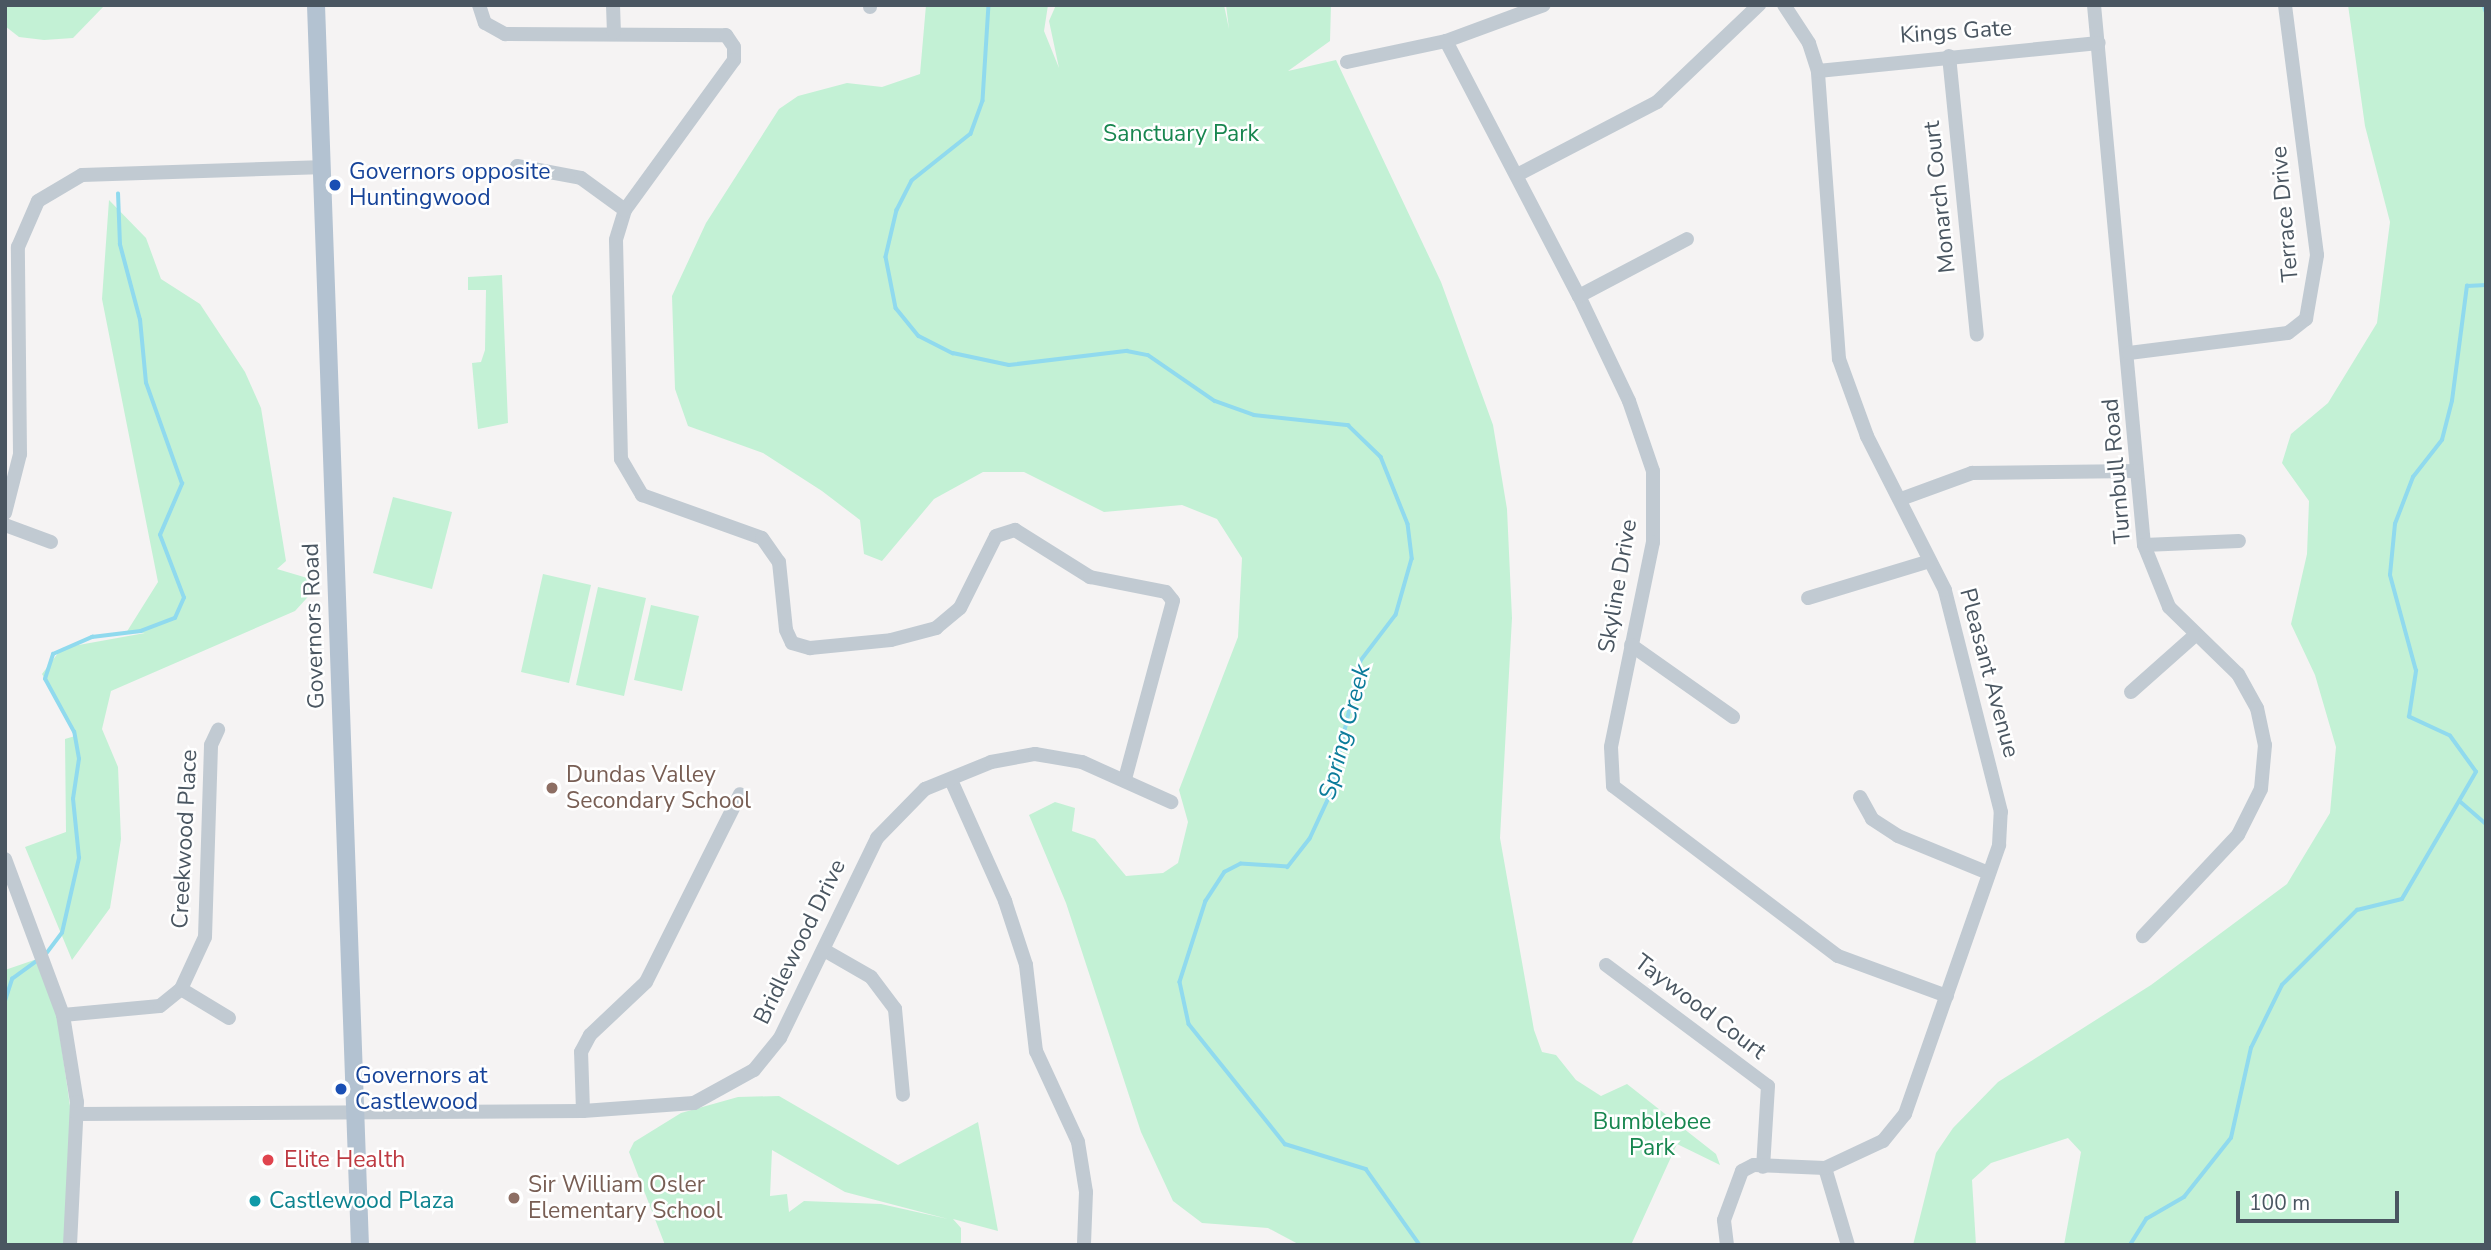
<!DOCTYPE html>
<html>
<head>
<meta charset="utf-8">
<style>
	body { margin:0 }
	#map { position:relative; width:2491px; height:1250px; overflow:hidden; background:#f5f3f3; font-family:"Nunito Sans",sans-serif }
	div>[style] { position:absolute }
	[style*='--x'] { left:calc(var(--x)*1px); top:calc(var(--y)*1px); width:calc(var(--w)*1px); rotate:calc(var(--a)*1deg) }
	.green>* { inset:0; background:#c3f1d5 }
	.stream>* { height:3.5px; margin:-1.75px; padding:0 1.75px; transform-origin:1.75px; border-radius:1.75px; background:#90daee }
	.minor>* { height:14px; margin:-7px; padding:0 7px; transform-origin:7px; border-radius:7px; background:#c1cad2 }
	.major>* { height:18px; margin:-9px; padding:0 9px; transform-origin:9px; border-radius:9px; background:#b3c2d1 }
	.dots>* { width:19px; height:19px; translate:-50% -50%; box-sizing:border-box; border:4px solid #fff; border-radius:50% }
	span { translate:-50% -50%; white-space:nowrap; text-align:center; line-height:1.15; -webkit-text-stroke:5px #fff; paint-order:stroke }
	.street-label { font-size:23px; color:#4a5661 }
	.park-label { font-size:23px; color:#17864f }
	.transit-label { font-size:23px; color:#164399 }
	.left { translate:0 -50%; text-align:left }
	.education-label { font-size:23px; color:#785e54 }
	.health-label { font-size:23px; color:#be3a42 }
	.culture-label { font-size:23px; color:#0d838f }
	.water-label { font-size:24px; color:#0c7c9b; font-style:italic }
	.frame { position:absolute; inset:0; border:7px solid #4a5661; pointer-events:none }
	.scale { position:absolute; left:2236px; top:1191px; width:163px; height:32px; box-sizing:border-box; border:4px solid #4a5661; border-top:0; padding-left:9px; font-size:21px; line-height:24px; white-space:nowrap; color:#4a5661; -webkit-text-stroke:5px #fff; paint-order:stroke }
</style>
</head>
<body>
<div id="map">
	<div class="green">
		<div style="clip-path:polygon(5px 5px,105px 5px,73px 38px,44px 40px,19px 37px,5px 26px)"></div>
		<div style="clip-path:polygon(926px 5px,1048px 5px,1044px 31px,1059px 68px,1049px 21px,1056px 5px,1224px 5px,1229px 29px,1226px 5px,1331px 5px,1330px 41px,1288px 71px,1336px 60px,1441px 282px,1493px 425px,1507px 509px,1512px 618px,1500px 838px,1534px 1030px,1542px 1052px,1556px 1055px,1576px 1080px,1601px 1096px,1627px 1084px,1716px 1154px,1720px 1165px,1677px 1144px,1631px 1245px,1300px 1245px,1268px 1228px,1202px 1223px,1173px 1201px,1141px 1132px,1066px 903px,1029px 815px,1055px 802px,1075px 808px,1072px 831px,1095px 839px,1126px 876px,1163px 873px,1178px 863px,1188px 822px,1179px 790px,1238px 637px,1242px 558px,1217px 519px,1182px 505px,1104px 512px,1024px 472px,983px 472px,934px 499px,882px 561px,864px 554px,860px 520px,822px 491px,763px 453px,688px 426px,675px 389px,672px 296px,706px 223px,779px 109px,798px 96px,847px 83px,882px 87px,920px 74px)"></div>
		<div style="clip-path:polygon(2348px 5px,2486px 5px,2486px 1245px,2064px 1245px,2081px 1152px,2068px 1138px,1991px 1163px,1972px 1180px,1976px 1245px,1913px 1245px,1936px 1153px,1953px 1128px,1998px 1082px,2151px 985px,2287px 884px,2330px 813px,2336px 747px,2315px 675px,2291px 624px,2307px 554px,2309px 501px,2282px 463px,2291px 434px,2328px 403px,2377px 323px,2390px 222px,2365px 126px)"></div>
		<div style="clip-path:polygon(109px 200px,146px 238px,161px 279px,200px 304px,245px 372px,261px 408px,286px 561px,277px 569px,314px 580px,316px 588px,295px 611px,111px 691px,102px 729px,118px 767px,121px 839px,110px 908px,72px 960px,25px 847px,66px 832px,65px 739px,75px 736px,42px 674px,62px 648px,145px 633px,126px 633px,158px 582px,102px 299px)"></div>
		<div style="clip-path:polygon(502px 275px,508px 423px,478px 429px,472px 363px,481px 362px,485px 350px,486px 290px,468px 290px,468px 277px)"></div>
		<div style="clip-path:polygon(393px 497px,452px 512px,432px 589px,373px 573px)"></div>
		<div style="clip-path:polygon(543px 574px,591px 585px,569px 683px,521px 672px)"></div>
		<div style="clip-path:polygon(598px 587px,646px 598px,624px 696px,576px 685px)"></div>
		<div style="clip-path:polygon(651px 605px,699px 616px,682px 691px,634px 680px)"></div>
		<div style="clip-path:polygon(40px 958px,57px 1015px,71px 1113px,65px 1245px,5px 1245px,5px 970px)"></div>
		<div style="clip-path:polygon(evenodd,779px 1096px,898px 1165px,978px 1122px,998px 1231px,953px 1219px,961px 1228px,961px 1245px,665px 1245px,629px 1152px,634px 1142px,681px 1113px,738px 1097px,779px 1096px,772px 1150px,845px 1192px,948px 1219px,881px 1204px,804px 1201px,789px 1212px,787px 1194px,770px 1196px,772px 1150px)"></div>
	</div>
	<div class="stream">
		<div style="--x:989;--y:5;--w:96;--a:93.6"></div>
		<div style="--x:983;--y:101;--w:35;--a:110"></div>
		<div style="--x:971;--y:134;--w:75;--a:141.5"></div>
		<div style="--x:912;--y:181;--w:33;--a:117"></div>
		<div style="--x:897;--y:210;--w:48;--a:103.2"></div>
		<div style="--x:886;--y:257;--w:52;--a:78.9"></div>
		<div style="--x:896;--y:308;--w:36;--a:51"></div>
		<div style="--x:919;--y:336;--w:38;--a:27"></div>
		<div style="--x:953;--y:353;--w:57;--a:12.1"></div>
		<div style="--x:1009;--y:365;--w:119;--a:-6.8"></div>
		<div style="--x:1127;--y:351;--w:21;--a:11"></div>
		<div style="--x:1148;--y:355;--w:81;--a:34.5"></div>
		<div style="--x:1215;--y:401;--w:41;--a:19.7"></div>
		<div style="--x:1254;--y:415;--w:95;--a:6.1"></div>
		<div style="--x:1348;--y:425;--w:46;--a:44.1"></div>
		<div style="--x:1381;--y:457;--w:72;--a:68.1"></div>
		<div style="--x:1408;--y:524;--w:35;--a:83"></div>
		<div style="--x:1412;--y:559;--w:58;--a:105.9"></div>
		<div style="--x:1396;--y:615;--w:58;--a:127.3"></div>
		<div style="--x:1361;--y:661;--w:139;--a:102.9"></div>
		<div style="--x:1330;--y:796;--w:47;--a:114.9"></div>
		<div style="--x:1310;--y:839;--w:36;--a:128"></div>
		<div style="--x:1288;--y:867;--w:47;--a:-176.3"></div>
		<div style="--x:1241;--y:864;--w:18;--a:153"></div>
		<div style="--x:1225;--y:872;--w:35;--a:123"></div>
		<div style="--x:1206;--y:901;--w:85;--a:107.8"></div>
		<div style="--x:1180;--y:982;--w:43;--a:77.9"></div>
		<div style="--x:1189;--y:1024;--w:154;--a:51.3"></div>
		<div style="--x:1285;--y:1144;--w:85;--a:17.2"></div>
		<div style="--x:1366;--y:1169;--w:93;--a:54.6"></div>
		<div style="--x:2484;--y:5;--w:6;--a:72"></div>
		<div style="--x:2461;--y:802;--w:33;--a:41"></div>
		<div style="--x:46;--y:954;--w:26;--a:-53"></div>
		<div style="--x:62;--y:933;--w:77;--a:-77.2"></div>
		<div style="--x:79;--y:858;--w:59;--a:-95.8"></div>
		<div style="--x:73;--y:799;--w:40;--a:-81.5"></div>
		<div style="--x:79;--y:759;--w:27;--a:-100"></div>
		<div style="--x:74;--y:732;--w:60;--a:-118.7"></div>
		<div style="--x:45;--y:679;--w:26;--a:-72"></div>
		<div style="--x:53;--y:654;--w:43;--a:-23.6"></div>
		<div style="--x:92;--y:637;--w:49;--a:-7"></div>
		<div style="--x:141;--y:631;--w:36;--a:-21"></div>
		<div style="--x:175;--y:618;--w:22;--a:-66"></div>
		<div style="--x:184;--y:598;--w:67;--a:-110.9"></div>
		<div style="--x:160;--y:535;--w:56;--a:-66.7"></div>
		<div style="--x:182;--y:484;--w:107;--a:-109.6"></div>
		<div style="--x:146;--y:383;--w:63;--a:-95.4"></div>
		<div style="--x:140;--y:320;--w:78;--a:-104.9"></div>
		<div style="--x:120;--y:245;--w:51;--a:-92.2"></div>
		<div style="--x:5;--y:1001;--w:23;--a:-72"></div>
		<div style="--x:12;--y:979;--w:31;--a:-36"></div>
		<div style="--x:2130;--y:1245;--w:31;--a:-58"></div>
		<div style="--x:2146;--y:1219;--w:44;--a:-30.1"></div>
		<div style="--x:2184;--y:1197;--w:75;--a:-51.5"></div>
		<div style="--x:2231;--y:1138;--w:92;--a:-77.5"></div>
		<div style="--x:2251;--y:1048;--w:70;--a:-63.8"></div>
		<div style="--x:2282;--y:985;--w:106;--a:-45"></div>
		<div style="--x:2357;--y:910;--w:46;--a:-13.7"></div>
		<div style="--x:2402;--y:899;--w:147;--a:-59.8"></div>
		<div style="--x:2476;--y:772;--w:44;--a:-125.8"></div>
		<div style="--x:2450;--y:736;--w:45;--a:-155.1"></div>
		<div style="--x:2409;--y:717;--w:47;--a:-81.3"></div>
		<div style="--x:2416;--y:671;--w:99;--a:-105.2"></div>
		<div style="--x:2390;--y:575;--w:51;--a:-84.4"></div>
		<div style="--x:2395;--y:524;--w:50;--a:-69"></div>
		<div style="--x:2413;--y:477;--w:47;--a:-51.9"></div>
		<div style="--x:2442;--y:440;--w:40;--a:-75.6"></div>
		<div style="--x:2452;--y:401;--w:116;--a:-82.6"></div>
		<div style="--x:2467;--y:286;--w:19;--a:-3"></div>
	</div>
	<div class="minor">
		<div style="--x:479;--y:5;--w:19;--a:72"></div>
		<div style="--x:485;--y:23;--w:23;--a:29"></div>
		<div style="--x:505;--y:34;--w:221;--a:0.3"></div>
		<div style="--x:726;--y:35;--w:14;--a:56"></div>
		<div style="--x:734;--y:47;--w:13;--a:90"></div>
		<div style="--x:734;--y:60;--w:185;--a:126"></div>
		<div style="--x:625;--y:210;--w:31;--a:107"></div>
		<div style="--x:616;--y:240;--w:219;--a:88.7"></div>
		<div style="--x:621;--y:459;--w:42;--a:59.7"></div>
		<div style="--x:642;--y:495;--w:127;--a:19.7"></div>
		<div style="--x:762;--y:538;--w:29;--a:55"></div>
		<div style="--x:779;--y:562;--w:68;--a:84.1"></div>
		<div style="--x:786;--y:630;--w:14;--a:65"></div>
		<div style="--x:792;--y:643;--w:19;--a:16"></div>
		<div style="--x:810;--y:648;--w:81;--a:-5.6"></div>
		<div style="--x:891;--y:640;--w:47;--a:-14.9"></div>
		<div style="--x:936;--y:628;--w:31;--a:-40"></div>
		<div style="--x:960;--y:608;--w:80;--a:-63.4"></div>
		<div style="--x:996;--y:536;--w:20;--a:-18"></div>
		<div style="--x:1015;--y:530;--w:89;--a:32.1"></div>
		<div style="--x:1090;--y:577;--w:77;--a:11.2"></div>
		<div style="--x:1166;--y:592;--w:11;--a:52"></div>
		<div style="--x:1173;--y:601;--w:184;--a:105.1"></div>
		<div style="--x:613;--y:5;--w:27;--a:88"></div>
		<div style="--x:2094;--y:5;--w:542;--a:84.71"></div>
		<div style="--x:2144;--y:545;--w:67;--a:68"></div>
		<div style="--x:2169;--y:607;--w:96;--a:44.2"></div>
		<div style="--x:2238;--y:674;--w:39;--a:61"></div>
		<div style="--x:2257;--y:708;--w:38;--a:78"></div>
		<div style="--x:2265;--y:745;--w:44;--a:95.2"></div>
		<div style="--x:2261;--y:789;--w:51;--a:116.6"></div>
		<div style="--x:2238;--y:835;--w:139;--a:133.2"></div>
		<div style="--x:870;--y:7;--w:2;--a:-90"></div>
		<div style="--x:1446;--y:41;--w:288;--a:62.5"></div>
		<div style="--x:1579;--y:296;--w:116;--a:64.5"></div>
		<div style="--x:1629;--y:401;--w:74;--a:71.1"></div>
		<div style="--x:1653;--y:471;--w:71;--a:90"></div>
		<div style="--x:1653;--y:542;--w:209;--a:101.6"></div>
		<div style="--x:1611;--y:747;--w:39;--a:87"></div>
		<div style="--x:1613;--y:786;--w:282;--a:37.1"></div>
		<div style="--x:1838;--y:956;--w:116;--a:20.2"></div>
		<div style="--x:1949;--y:56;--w:280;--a:84.3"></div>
		<div style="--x:1347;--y:62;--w:101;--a:-12"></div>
		<div style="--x:1446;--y:41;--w:104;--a:-20.2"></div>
		<div style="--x:1818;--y:71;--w:282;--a:-5.7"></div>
		<div style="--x:517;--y:166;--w:65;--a:10.6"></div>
		<div style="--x:581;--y:178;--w:54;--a:36"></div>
		<div style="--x:1517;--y:175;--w:158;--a:-27.5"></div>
		<div style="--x:1657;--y:102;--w:141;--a:-43.6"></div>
		<div style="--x:1579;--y:296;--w:122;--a:-27.8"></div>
		<div style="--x:2129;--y:353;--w:160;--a:-7.2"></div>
		<div style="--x:2288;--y:333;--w:23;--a:-38"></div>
		<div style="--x:2306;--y:319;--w:65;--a:-80.2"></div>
		<div style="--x:2317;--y:255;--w:252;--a:-97.3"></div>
		<div style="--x:1901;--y:499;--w:76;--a:-20.1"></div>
		<div style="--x:1972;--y:473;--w:165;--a:-0.7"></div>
		<div style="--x:5;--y:513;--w:61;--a:-75.7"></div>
		<div style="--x:20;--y:454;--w:207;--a:-90.6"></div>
		<div style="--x:18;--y:247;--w:50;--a:-66.5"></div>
		<div style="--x:38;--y:201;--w:51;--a:-30.6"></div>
		<div style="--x:82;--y:175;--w:236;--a:-1.9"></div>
		<div style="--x:5;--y:525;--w:49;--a:20.3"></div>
		<div style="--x:2144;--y:545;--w:95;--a:-2.4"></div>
		<div style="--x:1808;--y:598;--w:127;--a:-16.9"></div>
		<div style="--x:1631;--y:645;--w:125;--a:35.2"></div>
		<div style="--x:2131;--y:692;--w:84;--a:-41.6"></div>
		<div style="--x:951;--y:780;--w:133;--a:65.9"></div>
		<div style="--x:1005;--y:901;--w:67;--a:71.8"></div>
		<div style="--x:1026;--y:965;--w:87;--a:83.4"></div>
		<div style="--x:1036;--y:1051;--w:100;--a:65.2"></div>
		<div style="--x:1078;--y:1142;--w:51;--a:80.9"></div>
		<div style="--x:1086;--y:1192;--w:53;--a:92.2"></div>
		<div style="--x:1860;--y:797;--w:25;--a:61"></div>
		<div style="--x:1872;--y:819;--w:31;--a:33"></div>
		<div style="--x:1898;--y:836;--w:97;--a:22.3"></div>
		<div style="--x:5;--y:859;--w:166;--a:69.6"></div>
		<div style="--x:63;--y:1015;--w:88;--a:80.9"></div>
		<div style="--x:77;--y:1102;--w:143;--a:92.8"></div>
		<div style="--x:824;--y:950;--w:54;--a:29.9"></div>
		<div style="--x:871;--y:977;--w:40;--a:53"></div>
		<div style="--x:895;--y:1009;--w:86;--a:84.7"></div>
		<div style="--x:1606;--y:965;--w:202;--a:36.8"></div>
		<div style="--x:1768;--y:1086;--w:81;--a:93.5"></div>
		<div style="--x:181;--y:989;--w:56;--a:31.1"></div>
		<div style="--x:63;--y:1015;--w:97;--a:-5.3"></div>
		<div style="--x:160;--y:1006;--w:27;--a:-39"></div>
		<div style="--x:181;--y:989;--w:57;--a:-65.2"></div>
		<div style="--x:205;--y:937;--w:192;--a:-88.2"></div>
		<div style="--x:211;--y:745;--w:17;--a:-65"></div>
		<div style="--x:583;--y:1111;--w:59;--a:-91.9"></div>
		<div style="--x:581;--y:1052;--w:19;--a:-62"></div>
		<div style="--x:590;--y:1035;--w:77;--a:-43.4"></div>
		<div style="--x:646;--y:982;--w:210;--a:-63.4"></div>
		<div style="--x:77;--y:1114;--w:506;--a:-0.34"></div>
		<div style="--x:583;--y:1111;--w:111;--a:-4.1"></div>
		<div style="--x:694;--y:1103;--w:68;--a:-28.8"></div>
		<div style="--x:754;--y:1070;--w:41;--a:-50.9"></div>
		<div style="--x:780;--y:1038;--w:222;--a:-64.1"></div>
		<div style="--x:877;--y:838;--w:69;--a:-45.6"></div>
		<div style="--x:925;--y:789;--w:71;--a:-22.2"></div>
		<div style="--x:991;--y:762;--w:45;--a:-10.3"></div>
		<div style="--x:1035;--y:754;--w:48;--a:9.7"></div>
		<div style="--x:1082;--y:762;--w:98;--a:24.2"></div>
		<div style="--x:1825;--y:1168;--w:80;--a:73.4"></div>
		<div style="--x:1727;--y:1245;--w:25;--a:-97"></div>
		<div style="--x:1724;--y:1220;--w:52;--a:-69.8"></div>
		<div style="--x:1742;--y:1171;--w:13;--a:-27"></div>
		<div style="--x:1754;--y:1165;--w:71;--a:2.4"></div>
		<div style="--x:1825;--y:1168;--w:64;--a:-25"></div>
		<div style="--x:1883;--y:1141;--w:35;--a:-51"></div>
		<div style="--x:1905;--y:1114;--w:285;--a:-70.7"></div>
		<div style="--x:1999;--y:845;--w:33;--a:-87"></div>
		<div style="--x:2001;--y:812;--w:229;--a:-104.2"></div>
		<div style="--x:1945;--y:590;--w:173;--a:-116.9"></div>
		<div style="--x:1867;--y:436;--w:82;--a:-110"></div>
		<div style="--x:1839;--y:359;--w:289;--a:-94.2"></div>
		<div style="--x:1818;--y:71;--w:29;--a:-108"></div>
		<div style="--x:1809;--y:43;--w:45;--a:-123.3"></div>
	</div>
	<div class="major">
		<div style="--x:316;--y:5;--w:1241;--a:87.97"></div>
	</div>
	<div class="dots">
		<div style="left:335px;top:185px;background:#1a4fb4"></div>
		<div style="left:552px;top:788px;background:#8d6e63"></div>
		<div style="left:341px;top:1089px;background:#1a4fb4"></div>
		<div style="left:268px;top:1160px;background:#e0444e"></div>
		<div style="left:514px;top:1198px;background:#8d6e63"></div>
		<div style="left:255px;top:1201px;background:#0f9aa8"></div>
	</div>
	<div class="street-label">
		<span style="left:1956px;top:32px;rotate:-4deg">Kings Gate</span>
		<span style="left:1940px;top:197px;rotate:-96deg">Monarch Court</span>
		<span style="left:2285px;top:214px;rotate:-95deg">Terrace Drive</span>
		<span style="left:2117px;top:471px;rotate:-95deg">Turnbull Road</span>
		<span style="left:1618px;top:586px;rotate:-80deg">Skyline Drive</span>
		<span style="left:314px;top:626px;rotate:-92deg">Governors Road</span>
		<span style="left:1989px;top:673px;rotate:75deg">Pleasant Avenue</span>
		<span style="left:185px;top:839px;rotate:-87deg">Creekwood Place</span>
		<span style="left:800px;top:942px;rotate:-64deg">Bridlewood Drive</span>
		<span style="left:1700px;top:1007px;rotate:37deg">Taywood Court</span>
	</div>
	<div class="park-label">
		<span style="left:1181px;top:134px">Sanctuary Park</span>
		<span style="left:1652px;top:1135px">Bumblebee<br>Park</span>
	</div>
	<div class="transit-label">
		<span class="left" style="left:349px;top:185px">Governors opposite<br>Huntingwood</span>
		<span class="left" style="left:355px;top:1089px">Governors at<br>Castlewood</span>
	</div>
	<div class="education-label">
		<span class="left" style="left:566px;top:788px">Dundas Valley<br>Secondary School</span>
		<span class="left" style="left:528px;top:1198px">Sir William Osler<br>Elementary School</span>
	</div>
	<div class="health-label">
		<span class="left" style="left:284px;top:1160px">Elite Health</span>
	</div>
	<div class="culture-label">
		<span class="left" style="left:269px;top:1201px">Castlewood Plaza</span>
	</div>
	<div class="water-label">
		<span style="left:1345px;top:732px;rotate:-75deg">Spring Creek</span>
	</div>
	<div class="frame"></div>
	<div class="scale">100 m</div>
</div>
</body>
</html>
